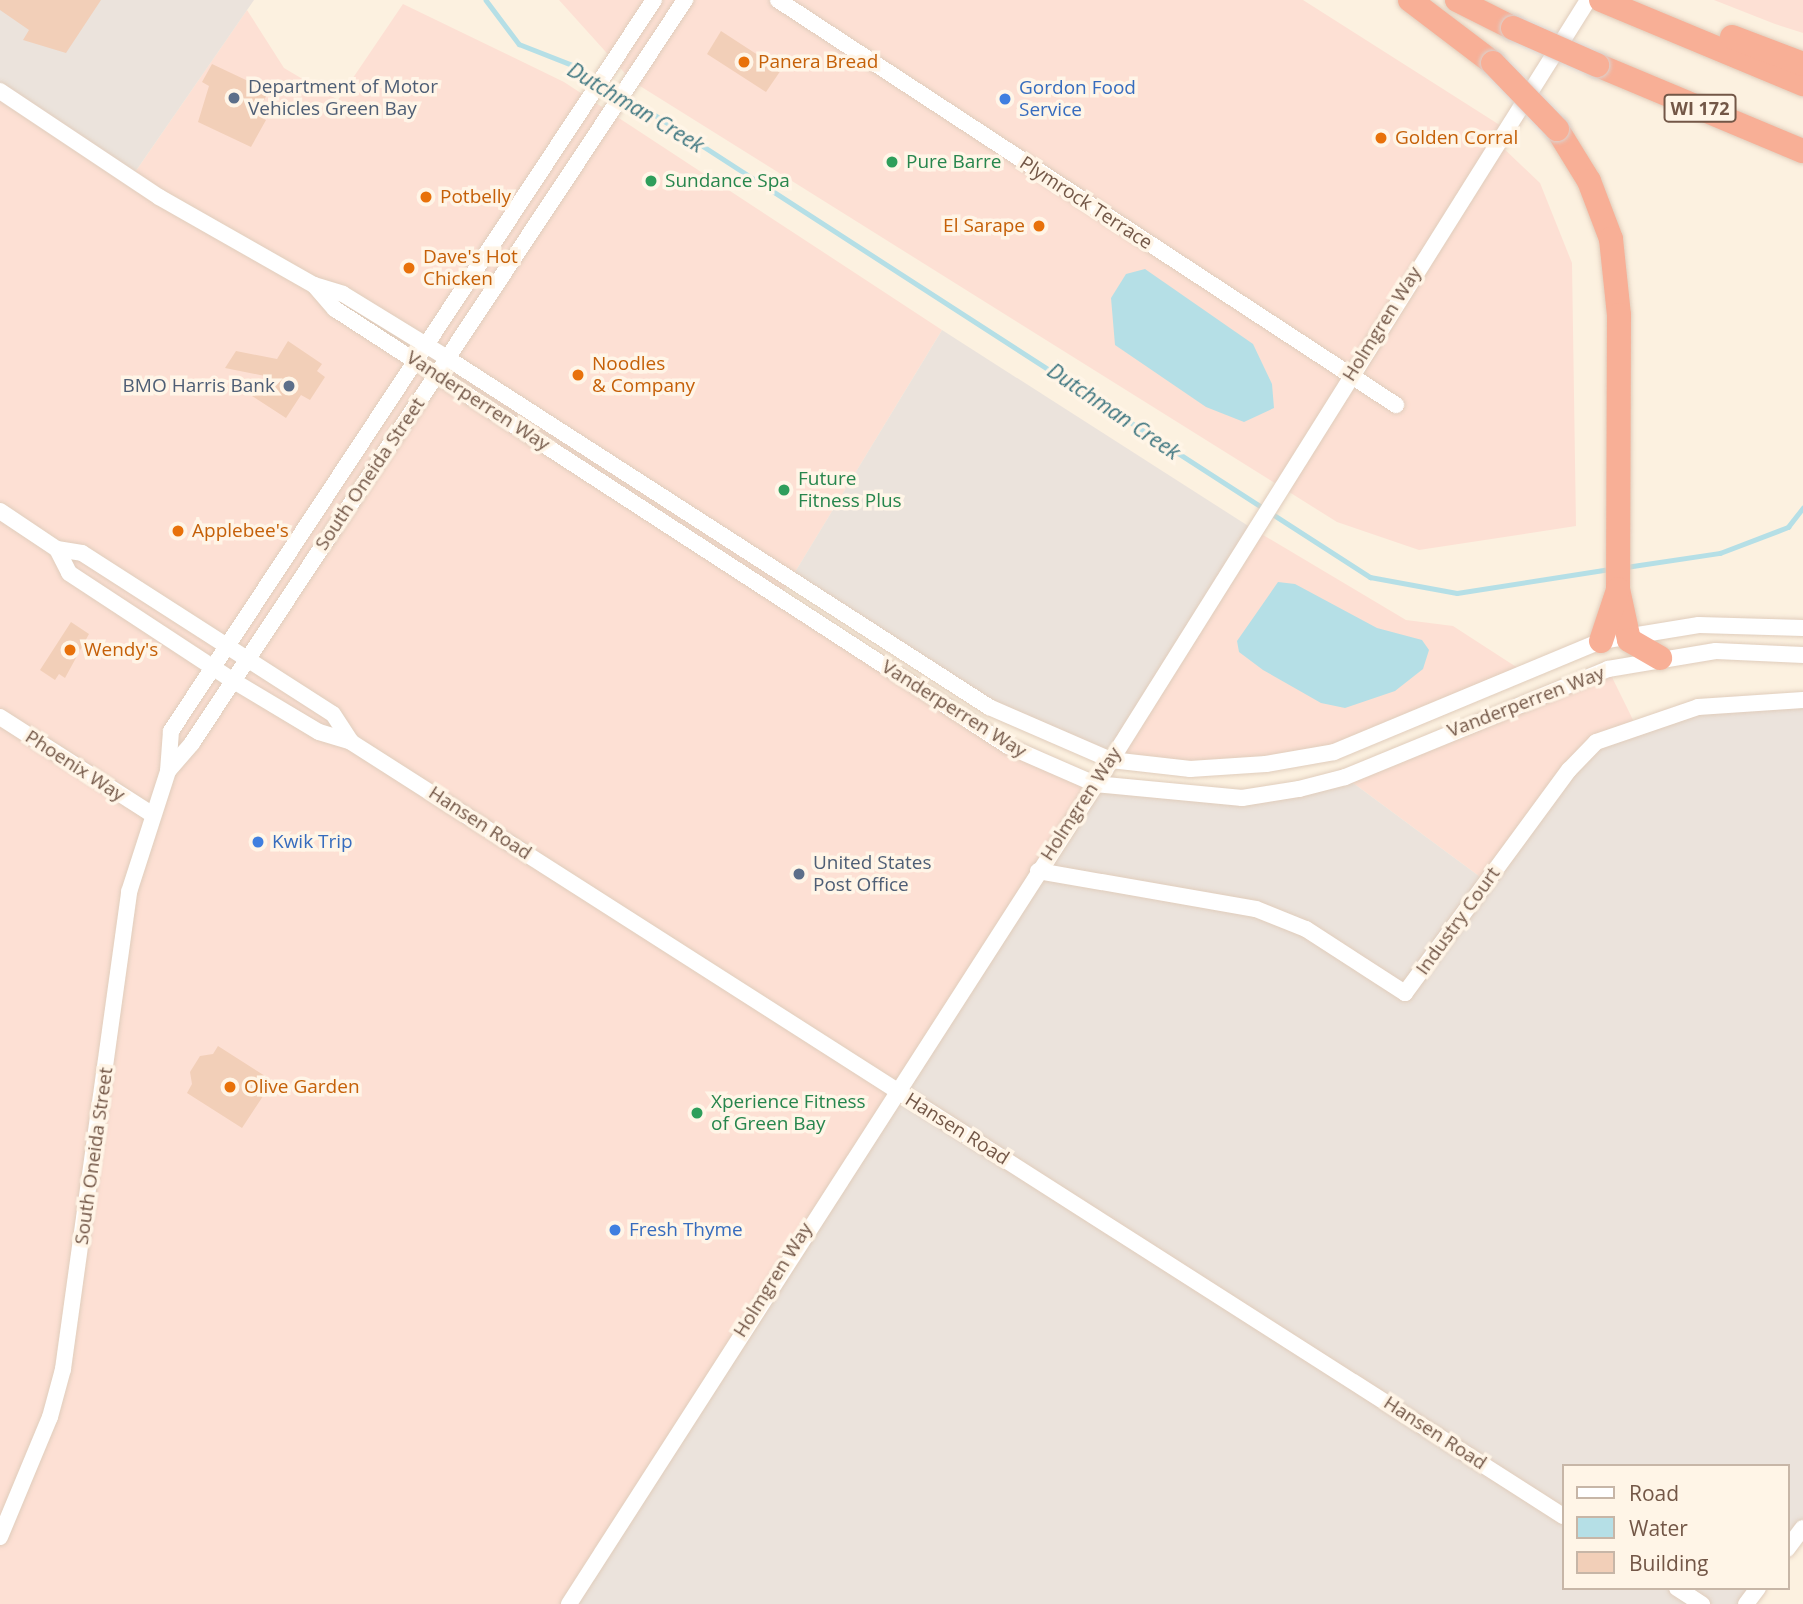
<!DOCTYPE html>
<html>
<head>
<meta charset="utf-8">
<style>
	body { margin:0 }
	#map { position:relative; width:1803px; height:1604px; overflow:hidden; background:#fcf1e0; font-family:"Open Sans",sans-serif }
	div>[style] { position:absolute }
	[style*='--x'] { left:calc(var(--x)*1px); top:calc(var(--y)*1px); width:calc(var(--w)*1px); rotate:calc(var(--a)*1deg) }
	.commercial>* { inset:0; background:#fde0d4 }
	.industrial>* { inset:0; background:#ebe3dc }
	.water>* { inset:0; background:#b5dfe6 }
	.stream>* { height:4.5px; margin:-2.25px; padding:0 2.25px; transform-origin:2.25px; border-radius:2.25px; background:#b5dfe6 }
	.building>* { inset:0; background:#f2cfb8 }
	.roads { filter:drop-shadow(0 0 2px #e0cdbc) drop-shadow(0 0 2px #e0cdbc) }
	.minor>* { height:16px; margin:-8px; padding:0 8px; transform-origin:8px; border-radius:8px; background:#fff }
	.highway>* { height:24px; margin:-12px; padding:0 12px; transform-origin:12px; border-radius:12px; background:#f8af96 }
	.bridges { filter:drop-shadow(0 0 2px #dbd3cf) drop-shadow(0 0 2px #dbd3cf) }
	.highway-bridge>* { height:24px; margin:-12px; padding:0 12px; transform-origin:12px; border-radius:12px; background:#f8af96 }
	.dots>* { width:19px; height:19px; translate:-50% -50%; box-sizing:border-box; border:4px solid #fff5e7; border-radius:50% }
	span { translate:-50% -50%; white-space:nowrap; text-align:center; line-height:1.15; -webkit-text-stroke:7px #fff5e7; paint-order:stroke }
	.shield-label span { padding:2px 5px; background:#fff5e7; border:2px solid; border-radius:5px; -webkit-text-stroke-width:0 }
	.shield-label { font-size:18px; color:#735747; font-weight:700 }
	.food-label { font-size:19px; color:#c56008 }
	.left { translate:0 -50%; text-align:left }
	.right { translate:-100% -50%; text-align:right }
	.service-label { font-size:19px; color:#4e5e75 }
	.shop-label { font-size:19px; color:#366cbe }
	.leisure-label { font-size:19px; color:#27864d }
	.street-label { font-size:19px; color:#735747 }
	.water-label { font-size:21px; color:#3e7680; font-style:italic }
	.legend { position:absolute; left:1562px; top:1464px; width:228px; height:126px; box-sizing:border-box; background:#fff5e7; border:2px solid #c7b6a7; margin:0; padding:9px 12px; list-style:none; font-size:21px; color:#735747 }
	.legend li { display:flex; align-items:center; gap:14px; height:35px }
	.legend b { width:35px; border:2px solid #c7b6a7 }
</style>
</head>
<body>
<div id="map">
	<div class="commercial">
		<div style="clip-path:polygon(559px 0,1303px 0,1506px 129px,1498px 143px,1540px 183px,1572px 263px,1576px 526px,1419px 550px,1337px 522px,632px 81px)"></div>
		<div style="clip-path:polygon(1714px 0,1803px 0,1803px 33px,1775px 24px)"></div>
		<div style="clip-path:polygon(403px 4px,564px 82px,942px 330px,780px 597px,1008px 746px,1095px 784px,569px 1604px,0 1604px,0 91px,131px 178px,247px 10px,284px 68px,338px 100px)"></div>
		<div style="clip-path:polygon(1253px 529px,1406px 620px,1453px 626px,1524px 672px,1374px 737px,1266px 764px,1111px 760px)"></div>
		<div style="clip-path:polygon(1608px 669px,1636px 726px,1487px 882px,1345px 777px)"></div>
	</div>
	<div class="industrial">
		<div style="clip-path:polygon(0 0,254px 0,131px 178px,0 91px)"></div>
		<div style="clip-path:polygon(942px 330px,1253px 529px,1111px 760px,1044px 735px,789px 582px)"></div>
		<div style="clip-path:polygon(1803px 700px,1803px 1527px,1787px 1549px,1787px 1466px,1563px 1466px,1563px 1588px,1758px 1588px,1746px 1604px,569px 1604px,1095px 784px,1242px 798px,1345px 777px,1487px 882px,1584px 752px,1664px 717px)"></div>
	</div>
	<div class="water">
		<div style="clip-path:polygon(1145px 269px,1253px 344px,1272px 384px,1274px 408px,1244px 422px,1206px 407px,1115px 345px,1111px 298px,1126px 274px)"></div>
		<div style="clip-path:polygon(1278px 582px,1295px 584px,1377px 628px,1422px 640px,1429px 650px,1423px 669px,1395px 691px,1345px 708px,1321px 703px,1263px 670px,1239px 652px,1237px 641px)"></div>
	</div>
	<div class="stream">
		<div style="--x:486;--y:0;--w:55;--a:53.1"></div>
		<div style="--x:519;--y:44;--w:60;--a:21.4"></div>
		<div style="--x:575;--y:66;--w:52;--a:31.5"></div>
		<div style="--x:627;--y:97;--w:885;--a:32.86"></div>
		<div style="--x:1370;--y:577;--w:88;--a:10.4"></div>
		<div style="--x:1457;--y:593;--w:156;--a:-8.9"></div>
		<div style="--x:1626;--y:567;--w:95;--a:-8.5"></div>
		<div style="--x:1720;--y:553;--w:73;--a:-20.9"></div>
		<div style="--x:1788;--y:527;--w:24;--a:-52"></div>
	</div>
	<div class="building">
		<div style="clip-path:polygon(0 0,101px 0,66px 53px,23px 40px,29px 30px,0 10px)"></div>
		<div style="clip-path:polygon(721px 31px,781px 70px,766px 92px,707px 54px)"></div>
		<div style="clip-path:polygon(212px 64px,269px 91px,256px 115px,266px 120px,251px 147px,198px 122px,209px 86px,202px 82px)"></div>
		<div style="clip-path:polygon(288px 341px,322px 364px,317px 371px,325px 377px,310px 400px,301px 395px,286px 418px,252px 396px,265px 376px,225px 368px,236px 351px,277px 359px)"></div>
		<div style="clip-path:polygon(71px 622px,89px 634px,65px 678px,59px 674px,55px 680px,40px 670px)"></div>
		<div style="clip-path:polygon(218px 1046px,273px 1081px,242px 1128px,187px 1093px,192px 1084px,190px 1072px,200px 1056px,213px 1054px)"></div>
	</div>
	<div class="roads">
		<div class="minor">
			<div style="--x:778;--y:0;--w:739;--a:33.24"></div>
			<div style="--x:0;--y:91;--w:191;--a:33.7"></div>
			<div style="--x:159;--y:197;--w:178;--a:29.6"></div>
			<div style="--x:314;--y:285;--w:30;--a:17"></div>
			<div style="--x:343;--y:294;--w:122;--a:31.6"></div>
			<div style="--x:447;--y:358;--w:645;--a:32.78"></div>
			<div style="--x:989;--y:707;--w:133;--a:23.5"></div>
			<div style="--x:1111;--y:760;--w:80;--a:6.5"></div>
			<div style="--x:1190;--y:769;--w:76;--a:-3.8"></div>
			<div style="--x:1266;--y:764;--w:69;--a:-10"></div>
			<div style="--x:1334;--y:752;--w:289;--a:-22.6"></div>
			<div style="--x:1601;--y:641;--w:99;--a:-9.3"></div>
			<div style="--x:1699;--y:625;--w:104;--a:1.7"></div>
			<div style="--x:314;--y:285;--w:32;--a:49"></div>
			<div style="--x:335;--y:309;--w:802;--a:33"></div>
			<div style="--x:1008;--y:746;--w:95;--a:23.6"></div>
			<div style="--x:1095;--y:784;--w:148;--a:5.4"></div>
			<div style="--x:1242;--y:798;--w:58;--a:-9"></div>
			<div style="--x:1299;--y:789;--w:48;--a:-14.6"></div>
			<div style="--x:1345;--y:777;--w:284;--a:-22.3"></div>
			<div style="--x:1608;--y:669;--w:109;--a:-9.5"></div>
			<div style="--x:1716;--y:651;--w:87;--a:2.6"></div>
			<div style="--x:0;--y:511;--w:69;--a:33.7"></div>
			<div style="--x:57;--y:549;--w:25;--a:9"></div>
			<div style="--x:82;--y:553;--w:298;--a:32.7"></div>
			<div style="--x:333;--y:714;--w:33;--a:57"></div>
			<div style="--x:57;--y:549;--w:27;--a:63"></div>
			<div style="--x:69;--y:573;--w:195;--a:33.3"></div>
			<div style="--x:232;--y:680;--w:101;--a:30.9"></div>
			<div style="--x:319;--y:732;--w:34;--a:17"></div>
			<div style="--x:351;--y:742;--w:1438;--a:32.56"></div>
			<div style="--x:0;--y:717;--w:178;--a:32.6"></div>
			<div style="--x:168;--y:771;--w:37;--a:-49"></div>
			<div style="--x:192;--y:743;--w:892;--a:-56.43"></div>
			<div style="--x:1038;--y:871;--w:221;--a:9.9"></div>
			<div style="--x:1256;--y:909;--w:54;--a:21.8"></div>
			<div style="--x:1306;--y:929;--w:118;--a:32.9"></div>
			<div style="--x:1405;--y:993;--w:277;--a:-53.7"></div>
			<div style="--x:1569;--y:770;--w:39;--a:-46"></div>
			<div style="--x:1596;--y:742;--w:108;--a:-18.9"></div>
			<div style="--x:1698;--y:707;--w:105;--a:-3.8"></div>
			<div style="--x:0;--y:1537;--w:130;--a:-67.4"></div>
			<div style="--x:50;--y:1417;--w:50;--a:-74.8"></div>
			<div style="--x:63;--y:1369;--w:482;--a:-82.1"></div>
			<div style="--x:129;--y:892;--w:127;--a:-72.1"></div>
			<div style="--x:168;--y:771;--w:40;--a:-85.7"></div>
			<div style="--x:171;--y:731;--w:876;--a:-56.55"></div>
			<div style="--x:1787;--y:1549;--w:26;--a:-53"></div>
			<div style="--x:1677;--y:1588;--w:30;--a:33"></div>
			<div style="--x:569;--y:1604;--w:991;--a:-57.27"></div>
			<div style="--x:1105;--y:770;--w:909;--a:-57.9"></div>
			<div style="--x:1746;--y:1604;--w:20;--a:-53"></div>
		</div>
		<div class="highway">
			<div style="--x:1410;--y:0;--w:104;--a:37.2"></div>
			<div style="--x:1457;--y:0;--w:63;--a:26.6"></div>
			<div style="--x:1601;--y:0;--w:219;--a:22.6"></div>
			<div style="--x:1732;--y:37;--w:76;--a:20.8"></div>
			<div style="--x:1597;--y:65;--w:223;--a:22.7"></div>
			<div style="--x:1557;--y:129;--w:61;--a:58.4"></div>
			<div style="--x:1589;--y:181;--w:62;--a:69.2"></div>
			<div style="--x:1611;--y:239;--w:76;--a:84"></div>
			<div style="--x:1619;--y:315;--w:274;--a:90.2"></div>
			<div style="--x:1618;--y:589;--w:52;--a:77.8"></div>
			<div style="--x:1629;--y:640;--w:36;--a:30"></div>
			<div style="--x:1601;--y:641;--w:54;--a:-71.6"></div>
		</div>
	</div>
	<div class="bridges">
		<div class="highway-bridge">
			<div style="--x:1513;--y:28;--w:92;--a:23.8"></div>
			<div style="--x:1493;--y:63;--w:92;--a:45.9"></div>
		</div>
	</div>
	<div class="dots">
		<div style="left:744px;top:62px;background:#e8710a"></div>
		<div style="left:234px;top:98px;background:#5c6f8a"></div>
		<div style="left:1005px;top:99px;background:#3f7fe0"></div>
		<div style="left:1381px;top:138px;background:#e8710a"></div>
		<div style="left:892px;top:162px;background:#2e9e5b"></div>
		<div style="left:651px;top:181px;background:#2e9e5b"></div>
		<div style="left:426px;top:197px;background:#e8710a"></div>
		<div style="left:1039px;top:226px;background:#e8710a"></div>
		<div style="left:409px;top:268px;background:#e8710a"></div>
		<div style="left:578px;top:375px;background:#e8710a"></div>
		<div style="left:289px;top:386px;background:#5c6f8a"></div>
		<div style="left:784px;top:490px;background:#2e9e5b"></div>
		<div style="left:178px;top:531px;background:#e8710a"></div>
		<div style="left:70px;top:650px;background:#e8710a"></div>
		<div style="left:258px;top:842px;background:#3f7fe0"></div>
		<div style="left:799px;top:874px;background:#5c6f8a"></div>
		<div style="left:230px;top:1087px;background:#e8710a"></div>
		<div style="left:697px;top:1113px;background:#2e9e5b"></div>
		<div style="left:615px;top:1230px;background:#3f7fe0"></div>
	</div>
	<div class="shield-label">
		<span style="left:1700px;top:108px">WI 172</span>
	</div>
	<div class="food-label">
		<span class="left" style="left:758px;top:62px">Panera Bread</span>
		<span class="left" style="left:1395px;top:138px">Golden Corral</span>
		<span class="left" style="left:440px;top:197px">Potbelly</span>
		<span class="right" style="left:1025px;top:226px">El Sarape</span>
		<span class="left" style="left:423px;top:268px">Dave's Hot<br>Chicken</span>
		<span class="left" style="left:592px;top:375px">Noodles<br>&amp; Company</span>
		<span class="left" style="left:192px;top:531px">Applebee's</span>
		<span class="left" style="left:84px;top:650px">Wendy's</span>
		<span class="left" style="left:244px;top:1087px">Olive Garden</span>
	</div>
	<div class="service-label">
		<span class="left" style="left:248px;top:98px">Department of Motor<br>Vehicles Green Bay</span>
		<span class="right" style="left:275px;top:386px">BMO Harris Bank</span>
		<span class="left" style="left:813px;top:874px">United States<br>Post Office</span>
	</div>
	<div class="shop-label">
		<span class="left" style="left:1019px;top:99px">Gordon Food<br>Service</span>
		<span class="left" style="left:272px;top:842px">Kwik Trip</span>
		<span class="left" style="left:629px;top:1230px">Fresh Thyme</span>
	</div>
	<div class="leisure-label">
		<span class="left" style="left:906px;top:162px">Pure Barre</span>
		<span class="left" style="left:665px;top:181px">Sundance Spa</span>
		<span class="left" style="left:798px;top:490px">Future<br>Fitness Plus</span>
		<span class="left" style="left:711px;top:1113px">Xperience Fitness<br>of Green Bay</span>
	</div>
	<div class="street-label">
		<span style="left:1086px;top:203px;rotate:33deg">Plymrock Terrace</span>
		<span style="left:1382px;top:324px;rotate:-58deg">Holmgren Way</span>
		<span style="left:478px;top:401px;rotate:33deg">Vanderperren Way</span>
		<span style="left:370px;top:474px;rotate:-56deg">South Oneida Street</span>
		<span style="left:1526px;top:702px;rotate:-21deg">Vanderperren Way</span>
		<span style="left:954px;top:709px;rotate:32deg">Vanderperren Way</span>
		<span style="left:75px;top:766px;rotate:33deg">Phoenix Way</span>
		<span style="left:1081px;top:804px;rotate:-57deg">Holmgren Way</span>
		<span style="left:480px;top:823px;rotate:33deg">Hansen Road</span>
		<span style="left:1458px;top:921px;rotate:-54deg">Industry Court</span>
		<span style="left:957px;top:1129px;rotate:32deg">Hansen Road</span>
		<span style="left:94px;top:1156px;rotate:-82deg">South Oneida Street</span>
		<span style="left:773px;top:1280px;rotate:-58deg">Holmgren Way</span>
		<span style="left:1435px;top:1433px;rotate:33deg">Hansen Road</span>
	</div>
	<div class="water-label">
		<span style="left:636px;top:107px;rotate:31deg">Dutchman Creek</span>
		<span style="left:1114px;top:411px;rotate:34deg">Dutchman Creek</span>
	</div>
	<ul class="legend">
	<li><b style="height:9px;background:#fff"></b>Road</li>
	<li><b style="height:19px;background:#b5dfe6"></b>Water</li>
	<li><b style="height:19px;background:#f2cfb8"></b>Building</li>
	</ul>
</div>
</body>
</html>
